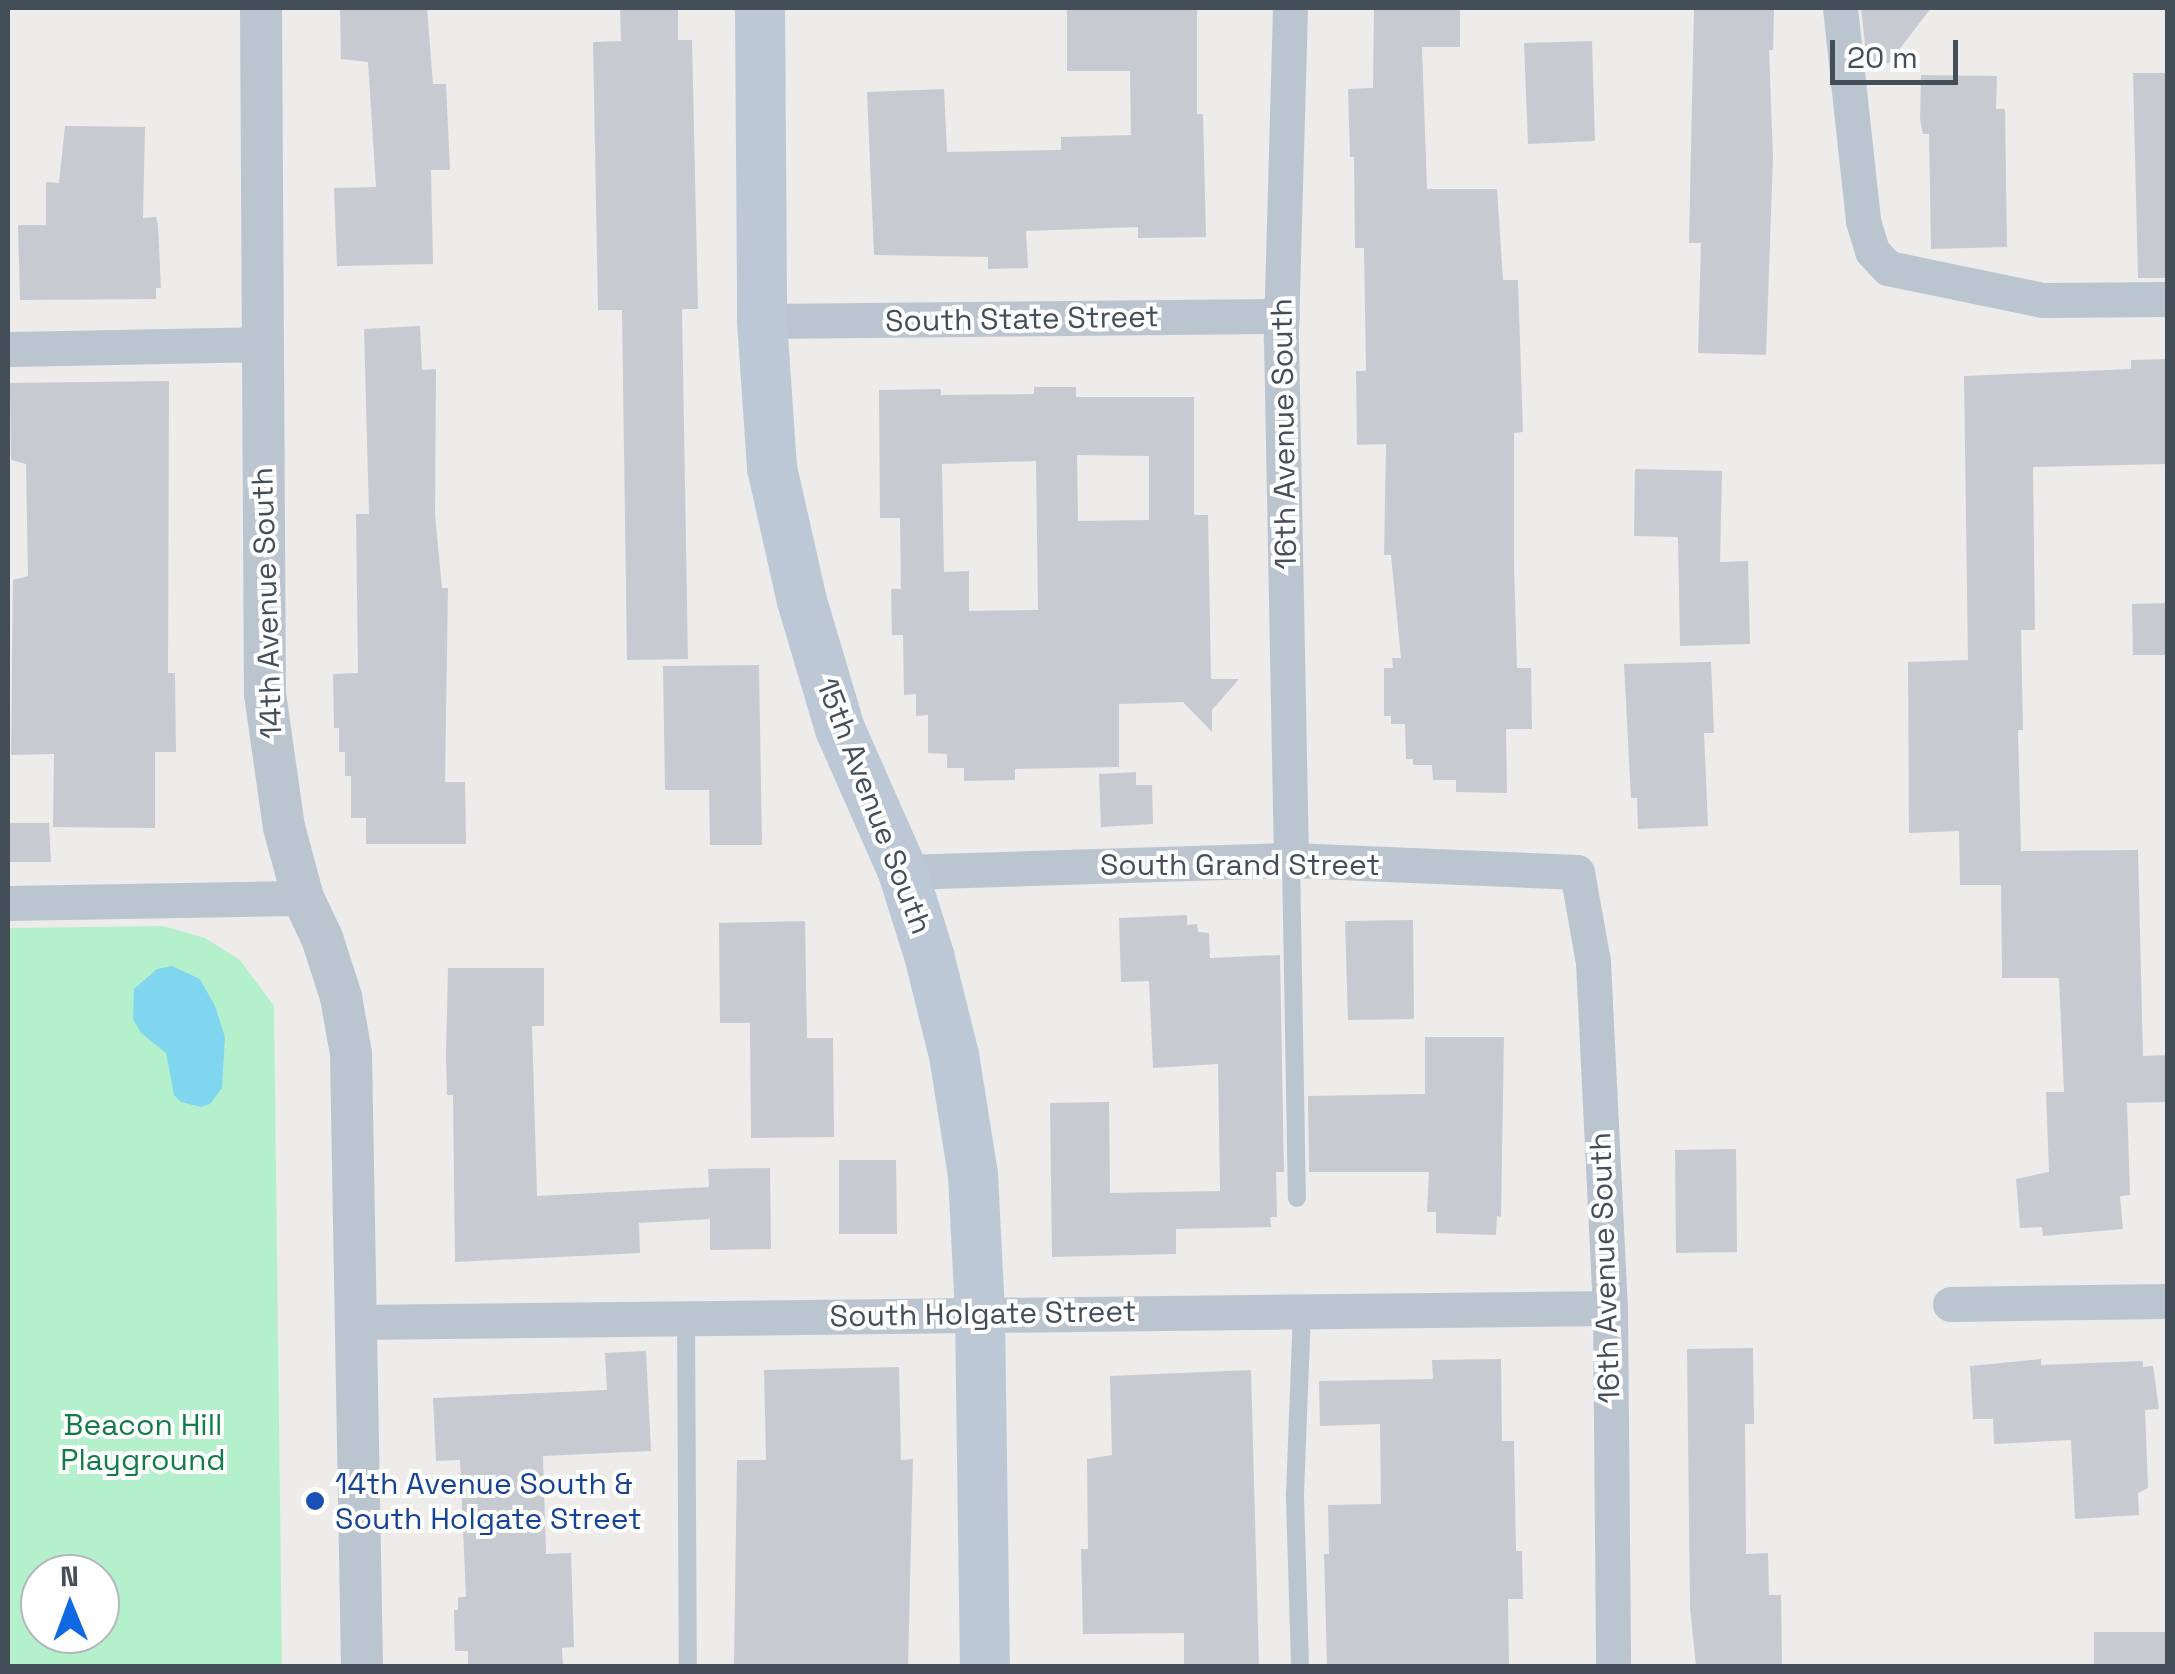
<!DOCTYPE html>
<html>
<head>
<meta charset="utf-8">
<style>
	body { margin:0 }
	#map { position:relative; width:2175px; height:1674px; overflow:hidden; background:#eeebeb; font-family:"Space Grotesk",sans-serif }
	div>[style] { position:absolute }
	[style*='--x'] { left:calc(var(--x)*1px); top:calc(var(--y)*1px); width:calc(var(--w)*1px); rotate:calc(var(--a)*1deg) }
	.green>* { inset:0; background:#b5f0cd }
	.water>* { inset:0; background:#80d6ef }
	.building>* { inset:0; background:#c7cad1 }
	.service>* { height:18px; margin:-9px; padding:0 9px; transform-origin:9px; border-radius:9px; background:#bbc5cf }
	.minor>* { height:35px; margin:-17.5px; padding:0 17.5px; transform-origin:17.5px; border-radius:17.5px; background:#bbc5cf }
	.tertiary>* { height:42px; margin:-21px; padding:0 21px; transform-origin:21px; border-radius:21px; background:#bbc5cf }
	.secondary>* { height:50px; margin:-25px; padding:0 25px; transform-origin:25px; border-radius:25px; background:#bcc8d6 }
	.dots>* { width:28px; height:28px; translate:-50% -50%; box-sizing:border-box; border:5px solid #fff; border-radius:50% }
	span { translate:-50% -50%; white-space:nowrap; text-align:center; line-height:1.15; -webkit-text-stroke:8px #fff; paint-order:stroke }
	.street-label { font-size:30px; color:#434e59 }
	.park-label { font-size:30px; color:#127c49 }
	.transit-label { font-size:30px; color:#164399 }
	.left { translate:0 -50%; text-align:left }
	.frame { position:absolute; inset:0; border:10px solid #434e59; pointer-events:none }
	.north { position:absolute; left:20px; top:1554px; width:100px; height:100px; box-sizing:border-box; background:#fff; border:2px solid #b4b8bd; border-radius:50%; rotate:359deg; font-size:28px; font-weight:700; line-height:40px; text-align:center; color:#434e59 }
	.north::after { content:''; display:block; margin:auto; width:35px; height:45px; background:#1069e3; clip-path:polygon(50% 0,100% 100%,50% 72%,0 100%) }
	.scale { position:absolute; left:1830px; top:40px; width:128px; height:45px; box-sizing:border-box; border:5px solid #434e59; border-top:0; padding-left:12px; font-size:30px; line-height:35px; white-space:nowrap; color:#434e59; -webkit-text-stroke:8px #fff; paint-order:stroke }
</style>
</head>
<body>
<div id="map">
	<div class="green">
		<div style="clip-path:polygon(evenodd,163px 926px,205px 938px,240px 960px,274px 1006px,282px 1666px,8px 1666px,8px 928px,163px 926px,40px 1574px,100px 1574px,100px 1634px,40px 1634px,40px 1574px)"></div>
	</div>
	<div class="water">
		<div style="clip-path:polygon(172px 966px,200px 979px,215px 1006px,225px 1037px,222px 1088px,210px 1104px,201px 1107px,181px 1102px,174px 1095px,166px 1053px,141px 1033px,133px 1019px,134px 989px,157px 969px)"></div>
	</div>
	<div class="building">
		<div style="clip-path:polygon(340px 8px,427px 8px,433px 84px,446px 84px,450px 170px,431px 170px,433px 264px,337px 266px,334px 188px,376px 187px,368px 62px,341px 59px)"></div>
		<div style="clip-path:polygon(620px 8px,678px 8px,678px 40px,692px 40px,698px 309px,682px 309px,688px 659px,627px 660px,622px 310px,598px 310px,593px 42px,621px 41px)"></div>
		<div style="clip-path:polygon(1067px 8px,1197px 8px,1197px 114px,1203px 114px,1206px 237px,1138px 238px,1138px 227px,1026px 231px,1028px 268px,988px 269px,988px 257px,874px 255px,867px 92px,944px 89px,947px 152px,1061px 150px,1061px 137px,1131px 135px,1130px 71px,1067px 71px)"></div>
		<div style="clip-path:polygon(1374px 8px,1460px 8px,1460px 47px,1422px 47px,1427px 189px,1497px 189px,1503px 280px,1518px 280px,1523px 432px,1514px 433px,1514px 565px,1517px 668px,1531px 668px,1532px 729px,1506px 729px,1507px 793px,1456px 792px,1456px 780px,1433px 780px,1432px 765px,1413px 765px,1413px 759px,1406px 759px,1405px 724px,1391px 724px,1391px 716px,1384px 716px,1384px 668px,1393px 668px,1392px 658px,1401px 658px,1391px 555px,1384px 555px,1386px 444px,1357px 445px,1356px 371px,1366px 371px,1364px 248px,1355px 248px,1354px 157px,1350px 157px,1348px 89px,1373px 88px)"></div>
		<div style="clip-path:polygon(1694px 8px,1774px 8px,1773px 50px,1769px 50px,1773px 157px,1766px 355px,1698px 353px,1701px 243px,1689px 243px)"></div>
		<div style="clip-path:polygon(1861px 8px,1931px 8px,1889px 63px,1867px 63px)"></div>
		<div style="clip-path:polygon(1592px 41px,1595px 141px,1528px 144px,1524px 43px)"></div>
		<div style="clip-path:polygon(2133px 73px,2168px 73px,2168px 278px,2138px 278px)"></div>
		<div style="clip-path:polygon(1921px 75px,1997px 76px,1996px 109px,2005px 109px,2007px 247px,1931px 249px,1929px 134px,1923px 134px,1920px 120px)"></div>
		<div style="clip-path:polygon(65px 126px,145px 127px,143px 218px,156px 217px,158px 225px,161px 288px,156px 288px,156px 299px,20px 300px,18px 225px,46px 225px,46px 182px,59px 183px)"></div>
		<div style="clip-path:polygon(420px 326px,422px 370px,436px 369px,435px 515px,442px 588px,448px 588px,445px 782px,465px 782px,466px 844px,366px 844px,366px 818px,351px 818px,351px 776px,345px 776px,345px 752px,339px 752px,339px 728px,334px 728px,333px 674px,358px 673px,356px 514px,369px 514px,364px 329px)"></div>
		<div style="clip-path:polygon(2168px 359px,2168px 464px,2033px 467px,2035px 630px,2021px 630px,2023px 730px,2018px 730px,2021px 851px,2138px 850px,2143px 1056px,2168px 1055px,2168px 1102px,2127px 1103px,2130px 1195px,2120px 1196px,2123px 1229px,2043px 1236px,2042px 1227px,2020px 1228px,2016px 1179px,2049px 1172px,2046px 1092px,2064px 1092px,2059px 978px,2002px 978px,2001px 885px,1960px 885px,1959px 831px,1909px 833px,1908px 662px,1968px 660px,1964px 376px,2131px 369px,2131px 360px)"></div>
		<div style="clip-path:polygon(169px 381px,168px 673px,175px 673px,176px 752px,155px 752px,155px 828px,53px 827px,54px 754px,11px 755px,13px 580px,28px 576px,26px 464px,11px 460px,10px 383px)"></div>
		<div style="clip-path:polygon(evenodd,1034px 387px,1076px 387px,1076px 397px,1194px 397px,1194px 515px,1208px 515px,1211px 679px,1239px 679px,1212px 710px,1212px 732px,1183px 702px,1119px 704px,1119px 767px,1015px 769px,1015px 780px,964px 781px,964px 768px,947px 768px,947px 754px,928px 753px,928px 715px,916px 716px,916px 694px,904px 695px,903px 635px,892px 635px,891px 589px,901px 589px,900px 518px,880px 518px,879px 390px,941px 389px,941px 395px,1034px 394px,1034px 387px,1077px 455px,1149px 456px,1149px 520px,1078px 521px,1077px 455px,1034px 387px,1036px 461px,1038px 610px,969px 611px,969px 571px,944px 572px,942px 464px,1036px 461px)"></div>
		<div style="clip-path:polygon(1635px 469px,1722px 471px,1720px 562px,1748px 561px,1750px 644px,1680px 646px,1678px 537px,1634px 536px)"></div>
		<div style="clip-path:polygon(2168px 603px,2168px 655px,2133px 655px,2132px 604px)"></div>
		<div style="clip-path:polygon(1711px 662px,1714px 733px,1704px 733px,1708px 826px,1638px 829px,1637px 798px,1631px 798px,1624px 664px)"></div>
		<div style="clip-path:polygon(759px 665px,762px 845px,710px 845px,709px 790px,665px 790px,663px 666px)"></div>
		<div style="clip-path:polygon(1136px 772px,1136px 785px,1152px 785px,1153px 824px,1101px 827px,1099px 774px)"></div>
		<div style="clip-path:polygon(8px 823px,49px 823px,51px 862px,8px 862px)"></div>
		<div style="clip-path:polygon(1187px 915px,1187px 925px,1197px 924px,1198px 932px,1209px 933px,1210px 958px,1280px 955px,1284px 1172px,1276px 1172px,1277px 1217px,1270px 1217px,1271px 1227px,1176px 1229px,1176px 1254px,1052px 1257px,1050px 1103px,1109px 1102px,1110px 1193px,1220px 1191px,1218px 1064px,1153px 1068px,1149px 981px,1121px 982px,1119px 918px)"></div>
		<div style="clip-path:polygon(1413px 920px,1414px 1019px,1348px 1020px,1345px 921px)"></div>
		<div style="clip-path:polygon(805px 921px,807px 1038px,833px 1038px,834px 1137px,751px 1138px,750px 1023px,720px 1023px,719px 923px)"></div>
		<div style="clip-path:polygon(448px 968px,544px 968px,544px 1026px,532px 1026px,537px 1196px,709px 1187px,708px 1169px,770px 1168px,771px 1249px,710px 1250px,710px 1219px,639px 1223px,640px 1253px,455px 1262px,453px 1095px,447px 1095px,446px 1055px)"></div>
		<div style="clip-path:polygon(1425px 1037px,1504px 1037px,1501px 1217px,1497px 1216px,1496px 1235px,1436px 1233px,1436px 1212px,1427px 1212px,1429px 1172px,1309px 1172px,1308px 1096px,1425px 1094px)"></div>
		<div style="clip-path:polygon(1736px 1149px,1737px 1252px,1676px 1253px,1675px 1150px)"></div>
		<div style="clip-path:polygon(839px 1160px,896px 1160px,897px 1234px,839px 1234px)"></div>
		<div style="clip-path:polygon(1753px 1348px,1754px 1424px,1745px 1424px,1746px 1554px,1768px 1553px,1769px 1595px,1781px 1595px,1782px 1666px,1696px 1666px,1690px 1607px,1687px 1349px)"></div>
		<div style="clip-path:polygon(646px 1351px,651px 1451px,543px 1456px,546px 1554px,571px 1553px,574px 1647px,562px 1648px,563px 1666px,468px 1666px,468px 1651px,455px 1651px,454px 1610px,458px 1610px,458px 1597px,466px 1597px,460px 1460px,436px 1461px,433px 1398px,607px 1390px,605px 1353px)"></div>
		<div style="clip-path:polygon(1501px 1359px,1502px 1441px,1514px 1441px,1516px 1551px,1522px 1551px,1523px 1599px,1508px 1599px,1509px 1666px,1327px 1666px,1324px 1554px,1329px 1554px,1328px 1505px,1381px 1504px,1380px 1424px,1320px 1426px,1319px 1381px,1433px 1379px,1432px 1360px)"></div>
		<div style="clip-path:polygon(2041px 1359px,2041px 1365px,2143px 1361px,2143px 1367px,2153px 1366px,2159px 1409px,2145px 1410px,2148px 1488px,2138px 1493px,2139px 1515px,2075px 1519px,2071px 1440px,1994px 1444px,1993px 1419px,1973px 1419px,1970px 1366px)"></div>
		<div style="clip-path:polygon(899px 1367px,901px 1460px,913px 1459px,908px 1666px,734px 1666px,737px 1460px,766px 1460px,764px 1370px)"></div>
		<div style="clip-path:polygon(1251px 1370px,1259px 1666px,1184px 1666px,1184px 1633px,1083px 1634px,1081px 1549px,1088px 1549px,1087px 1459px,1112px 1455px,1110px 1376px)"></div>
		<div style="clip-path:polygon(2094px 1632px,2165px 1632px,2165px 1666px,2094px 1666px)"></div>
	</div>
	<div class="service">
		<div style="--x:1291;--y:860;--w:338;--a:89"></div>
		<div style="--x:686;--y:1317;--w:349;--a:89.7"></div>
		<div style="--x:1300;--y:1666;--w:172;--a:-91.7"></div>
		<div style="--x:1295;--y:1494;--w:183;--a:-87.8"></div>
	</div>
	<div class="minor">
		<div style="--x:1290;--y:8;--w:332;--a:91.6"></div>
		<div style="--x:1281;--y:340;--w:520;--a:88.9"></div>
		<div style="--x:1840;--y:8;--w:214;--a:83.8"></div>
		<div style="--x:1863;--y:221;--w:31;--a:73"></div>
		<div style="--x:1872;--y:251;--w:23;--a:47"></div>
		<div style="--x:1888;--y:268;--w:158;--a:11.7"></div>
		<div style="--x:2043;--y:300;--w:125;--a:-0.5"></div>
		<div style="--x:762;--y:321;--w:520;--a:-0.55"></div>
		<div style="--x:11;--y:349;--w:250;--a:-1.1"></div>
		<div style="--x:903;--y:872;--w:388;--a:-1.8"></div>
		<div style="--x:1291;--y:860;--w:286;--a:2.4"></div>
		<div style="--x:1577;--y:872;--w:91;--a:79.9"></div>
		<div style="--x:1593;--y:962;--w:346;--a:87.2"></div>
		<div style="--x:1610;--y:1308;--w:358;--a:89.5"></div>
		<div style="--x:8;--y:903;--w:295;--a:-1"></div>
		<div style="--x:1950;--y:1304;--w:218;--a:-0.8"></div>
		<div style="--x:356;--y:1322;--w:1254;--a:-0.64"></div>
	</div>
	<div class="tertiary">
		<div style="--x:261;--y:8;--w:686;--a:89.67"></div>
		<div style="--x:265;--y:694;--w:134;--a:81.9"></div>
		<div style="--x:284;--y:827;--w:73;--a:75"></div>
		<div style="--x:303;--y:898;--w:44;--a:64.6"></div>
		<div style="--x:322;--y:938;--w:62;--a:72.1"></div>
		<div style="--x:341;--y:997;--w:58;--a:80"></div>
		<div style="--x:351;--y:1054;--w:612;--a:88.97"></div>
	</div>
	<div class="secondary">
		<div style="--x:760;--y:8;--w:313;--a:89.6"></div>
		<div style="--x:762;--y:321;--w:147;--a:86.1"></div>
		<div style="--x:772;--y:468;--w:136;--a:77.3"></div>
		<div style="--x:802;--y:601;--w:134;--a:73.5"></div>
		<div style="--x:840;--y:729;--w:156;--a:66.2"></div>
		<div style="--x:903;--y:872;--w:87;--a:72.6"></div>
		<div style="--x:929;--y:955;--w:103;--a:76"></div>
		<div style="--x:954;--y:1055;--w:121;--a:81"></div>
		<div style="--x:973;--y:1175;--w:139;--a:87.1"></div>
		<div style="--x:980;--y:1314;--w:352;--a:89.2"></div>
	</div>
	<div class="dots">
		<div style="left:315px;top:1501px;background:#1a4fb4"></div>
	</div>
	<div class="street-label">
		<span style="left:1022px;top:319px;rotate:-1deg">South State Street</span>
		<span style="left:1284px;top:434px;rotate:-91deg">16th Avenue South</span>
		<span style="left:267px;top:603px;rotate:-92deg">14th Avenue South</span>
		<span style="left:874px;top:806px;rotate:69deg">15th Avenue South</span>
		<span style="left:1240px;top:865px">South Grand Street</span>
		<span style="left:1605px;top:1268px;rotate:-92deg">16th Avenue South</span>
		<span style="left:983px;top:1314px;rotate:-1deg">South Holgate Street</span>
	</div>
	<div class="park-label">
		<span style="left:143px;top:1442px">Beacon Hill<br>Playground</span>
	</div>
	<div class="transit-label">
		<span class="left" style="left:335px;top:1501px">14th Avenue South &amp;<br>South Holgate Street</span>
	</div>
	<div class="frame"></div>
	<div class="north">N</div>
	<div class="scale">20 m</div>
</div>
</body>
</html>
